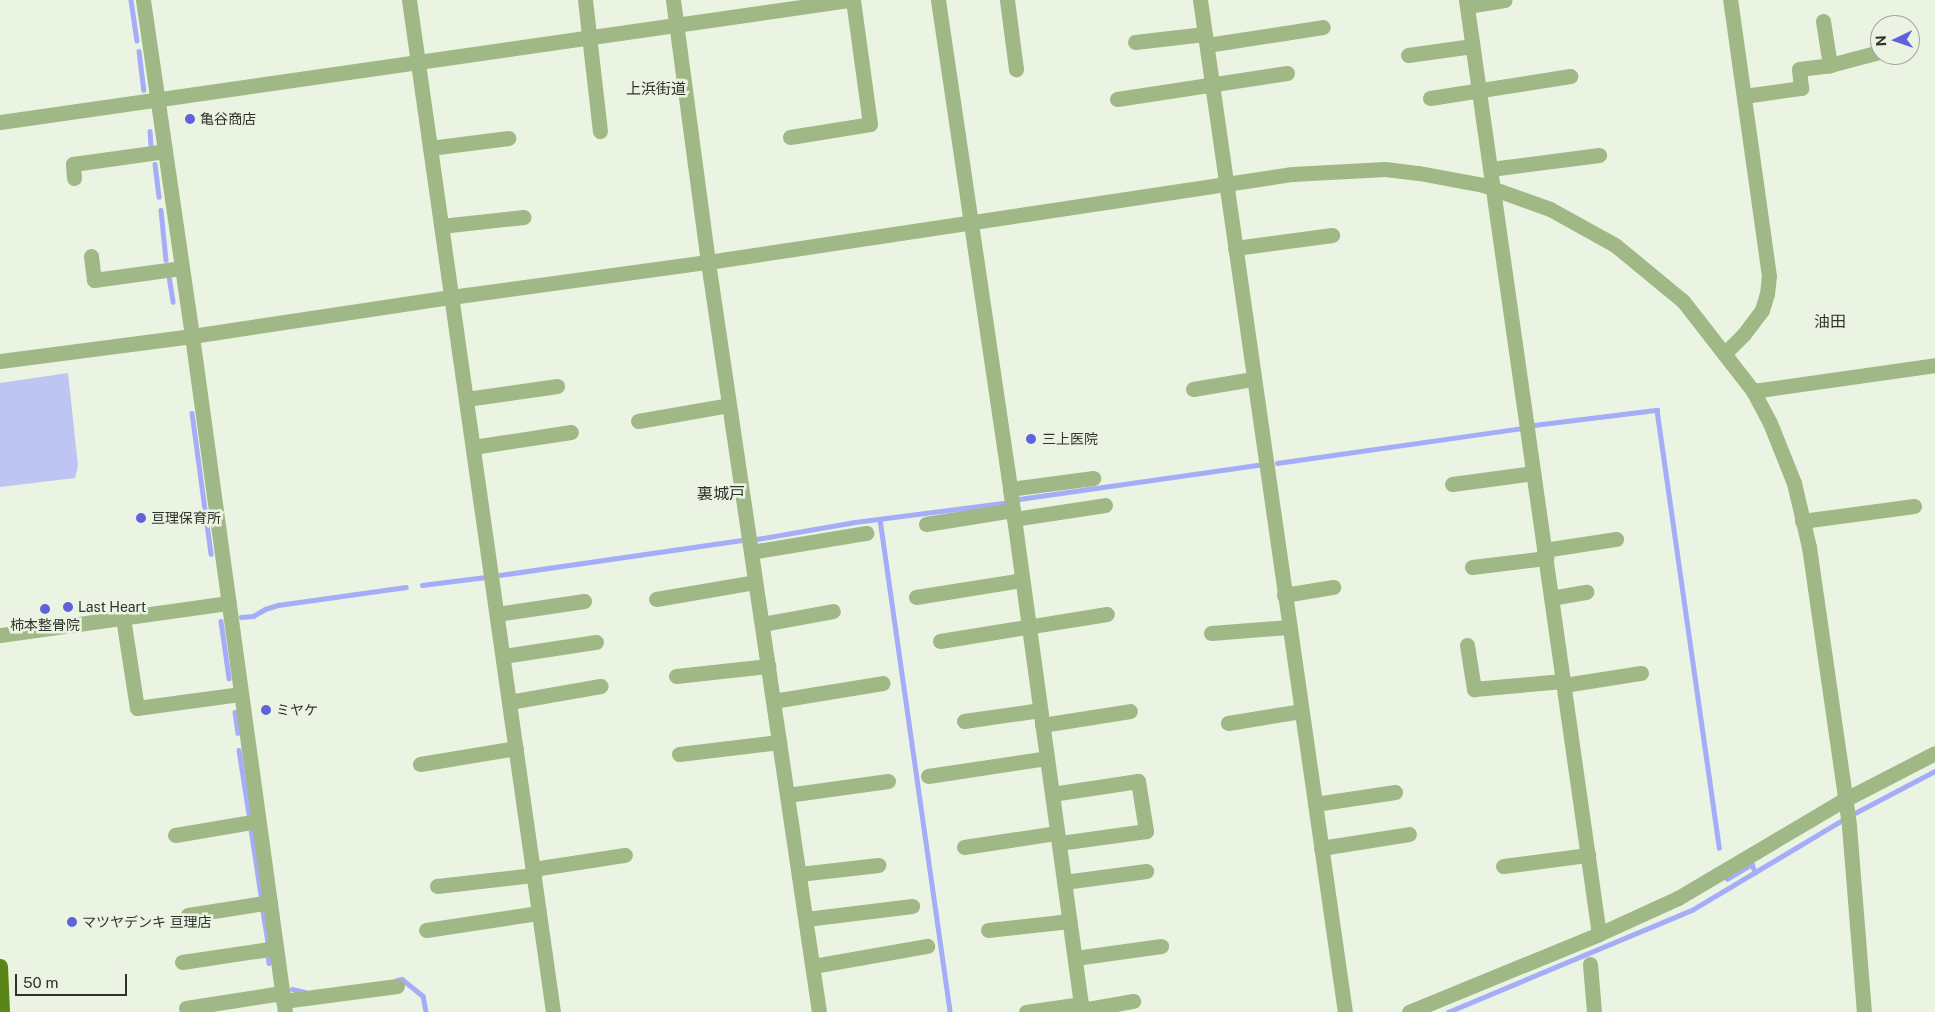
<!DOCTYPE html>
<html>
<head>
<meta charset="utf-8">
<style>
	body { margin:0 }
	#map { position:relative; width:1935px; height:1012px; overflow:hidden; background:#ebf4e2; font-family:"Public Sans","Noto Sans JP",sans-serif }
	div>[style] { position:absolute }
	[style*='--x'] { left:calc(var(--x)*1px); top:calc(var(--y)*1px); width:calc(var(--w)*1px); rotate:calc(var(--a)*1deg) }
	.green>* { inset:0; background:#bfc5f2 }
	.stream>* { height:4.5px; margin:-2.25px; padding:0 2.25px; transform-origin:2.25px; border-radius:2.25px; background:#a5adf8 }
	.minor>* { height:15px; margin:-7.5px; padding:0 7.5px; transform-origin:7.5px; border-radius:7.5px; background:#9fb885 }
	.tertiary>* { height:15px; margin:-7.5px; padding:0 7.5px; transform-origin:7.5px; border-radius:7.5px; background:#9fb885 }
	.primary>* { height:15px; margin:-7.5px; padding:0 7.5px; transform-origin:7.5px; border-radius:7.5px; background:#5a8617 }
	.dots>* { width:14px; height:14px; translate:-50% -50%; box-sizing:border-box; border:2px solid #ebf4e2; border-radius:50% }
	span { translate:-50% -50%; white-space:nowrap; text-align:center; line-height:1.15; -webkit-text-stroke:5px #ebf4e2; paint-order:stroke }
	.poi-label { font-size:14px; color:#2f332c }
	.left { translate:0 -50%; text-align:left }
	.neighbourhood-label { font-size:15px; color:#2f332c }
	.quarter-label { font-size:16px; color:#2f332c }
	.north { position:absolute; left:1870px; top:15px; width:50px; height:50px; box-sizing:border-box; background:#ebf4e2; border:1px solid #a0a799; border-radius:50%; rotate:267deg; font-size:14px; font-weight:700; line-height:20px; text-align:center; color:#2f332c }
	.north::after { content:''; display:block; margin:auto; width:18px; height:22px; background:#6161da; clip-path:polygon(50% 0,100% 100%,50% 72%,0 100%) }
	.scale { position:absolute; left:15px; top:974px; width:112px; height:22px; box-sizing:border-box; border:2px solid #2f332c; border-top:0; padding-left:6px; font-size:15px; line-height:18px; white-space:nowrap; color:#2f332c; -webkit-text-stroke:4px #ebf4e2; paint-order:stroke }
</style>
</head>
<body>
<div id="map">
	<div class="green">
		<div style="clip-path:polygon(68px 373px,78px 466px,75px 478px,0 487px,0 383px)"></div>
	</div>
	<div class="stream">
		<div style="--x:131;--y:0;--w:41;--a:81.7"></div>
		<div style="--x:139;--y:51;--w:39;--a:83"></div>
		<div style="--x:150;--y:131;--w:14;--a:86"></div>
		<div style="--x:155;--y:164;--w:33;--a:83"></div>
		<div style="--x:161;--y:210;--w:50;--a:84.3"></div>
		<div style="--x:169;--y:276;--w:26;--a:81"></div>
		<div style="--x:192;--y:413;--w:142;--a:82.3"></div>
		<div style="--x:1534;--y:425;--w:124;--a:-7"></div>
		<div style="--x:1657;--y:410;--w:442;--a:81.9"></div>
		<div style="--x:1277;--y:463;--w:247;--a:-8.1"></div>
		<div style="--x:1019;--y:499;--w:242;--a:-8.1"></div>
		<div style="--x:880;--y:519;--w:498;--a:81.9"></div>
		<div style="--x:757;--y:539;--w:99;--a:-9.8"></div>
		<div style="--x:855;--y:522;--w:149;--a:-7.3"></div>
		<div style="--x:500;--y:575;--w:246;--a:-8.2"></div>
		<div style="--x:422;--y:585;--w:64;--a:-7.2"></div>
		<div style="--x:241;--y:617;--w:12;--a:-5"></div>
		<div style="--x:253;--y:616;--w:14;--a:-30"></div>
		<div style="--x:265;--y:609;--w:14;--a:-17"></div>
		<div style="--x:278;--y:605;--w:129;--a:-8"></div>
		<div style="--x:221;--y:621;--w:58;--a:82"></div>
		<div style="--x:235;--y:712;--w:21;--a:82"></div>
		<div style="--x:239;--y:750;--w:65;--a:81.1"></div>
		<div style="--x:1853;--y:814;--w:93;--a:-27.7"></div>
		<div style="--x:251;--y:829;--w:67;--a:81.4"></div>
		<div style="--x:1727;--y:879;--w:29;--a:-31"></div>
		<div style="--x:1752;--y:864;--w:9;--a:69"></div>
		<div style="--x:263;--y:911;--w:31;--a:81"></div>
		<div style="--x:268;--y:955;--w:8;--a:83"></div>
		<div style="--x:397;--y:980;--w:5;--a:-11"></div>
		<div style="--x:402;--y:979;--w:27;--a:39"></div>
		<div style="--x:423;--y:996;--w:16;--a:79"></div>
		<div style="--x:292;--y:989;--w:13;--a:13"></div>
		<div style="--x:1448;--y:1012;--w:264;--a:-22.7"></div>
		<div style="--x:1692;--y:910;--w:174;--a:-30.9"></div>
	</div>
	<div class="minor">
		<div style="--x:409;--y:0;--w:1022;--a:81.9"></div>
		<div style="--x:585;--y:0;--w:132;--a:83.5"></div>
		<div style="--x:673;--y:0;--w:264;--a:82.4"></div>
		<div style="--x:708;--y:262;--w:758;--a:81.58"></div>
		<div style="--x:938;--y:0;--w:494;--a:81.6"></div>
		<div style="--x:1010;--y:489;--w:528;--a:82.16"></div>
		<div style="--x:1007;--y:0;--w:70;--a:82.6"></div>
		<div style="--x:1200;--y:0;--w:1022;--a:81.85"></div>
		<div style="--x:1466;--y:0;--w:943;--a:81.9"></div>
		<div style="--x:1467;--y:6;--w:38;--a:-9"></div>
		<div style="--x:1823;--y:21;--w:45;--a:81"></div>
		<div style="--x:1135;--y:42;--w:70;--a:-6.5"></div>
		<div style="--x:1207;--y:45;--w:117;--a:-8.8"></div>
		<div style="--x:1408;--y:55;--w:65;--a:-8"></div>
		<div style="--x:1744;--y:96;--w:58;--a:-8"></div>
		<div style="--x:1801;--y:88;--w:19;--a:-96"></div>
		<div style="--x:1799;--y:69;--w:31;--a:-7"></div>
		<div style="--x:1830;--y:65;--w:51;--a:-14.9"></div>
		<div style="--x:1879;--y:52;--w:21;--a:-87"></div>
		<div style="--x:1430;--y:98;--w:142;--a:-8.9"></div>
		<div style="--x:1117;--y:99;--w:172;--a:-8.7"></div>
		<div style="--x:0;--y:122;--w:859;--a:-8.17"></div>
		<div style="--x:790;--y:137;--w:81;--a:-9.2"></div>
		<div style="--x:870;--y:124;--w:125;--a:-97.8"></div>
		<div style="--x:430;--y:148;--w:79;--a:-7.3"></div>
		<div style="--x:1491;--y:169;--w:109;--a:-7.4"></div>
		<div style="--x:74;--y:178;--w:14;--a:-94"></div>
		<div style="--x:73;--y:164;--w:93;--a:-8"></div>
		<div style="--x:441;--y:226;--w:83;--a:-6.2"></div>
		<div style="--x:1235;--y:248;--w:98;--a:-7.6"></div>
		<div style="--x:91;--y:256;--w:24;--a:83"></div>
		<div style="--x:94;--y:280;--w:89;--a:-7.8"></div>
		<div style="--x:192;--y:336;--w:682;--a:82.17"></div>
		<div style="--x:1724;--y:354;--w:28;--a:-45"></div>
		<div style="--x:1744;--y:334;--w:30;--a:-53"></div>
		<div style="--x:1762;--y:310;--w:17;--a:-73"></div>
		<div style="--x:1767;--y:294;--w:18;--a:-84"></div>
		<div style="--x:1769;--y:276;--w:279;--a:-98"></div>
		<div style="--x:1193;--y:389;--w:61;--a:-9.5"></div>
		<div style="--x:1753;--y:391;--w:184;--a:-8.1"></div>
		<div style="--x:466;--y:399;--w:92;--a:-8.1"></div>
		<div style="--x:638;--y:421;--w:92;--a:-10"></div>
		<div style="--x:473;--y:447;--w:99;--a:-8.7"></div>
		<div style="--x:1452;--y:484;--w:82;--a:-7.7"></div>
		<div style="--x:1010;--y:489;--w:84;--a:-7.5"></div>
		<div style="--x:1014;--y:519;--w:92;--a:-8.7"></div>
		<div style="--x:1802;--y:521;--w:113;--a:-7.6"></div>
		<div style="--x:926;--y:524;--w:88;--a:-9.1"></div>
		<div style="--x:1809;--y:547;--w:282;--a:81.8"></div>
		<div style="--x:1849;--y:826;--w:187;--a:85.4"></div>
		<div style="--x:1544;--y:550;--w:73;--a:-8.7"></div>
		<div style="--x:751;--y:552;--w:117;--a:-9.4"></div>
		<div style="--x:1472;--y:567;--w:75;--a:-6.9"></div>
		<div style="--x:1284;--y:595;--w:50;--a:-9.3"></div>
		<div style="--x:916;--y:597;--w:107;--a:-9.1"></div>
		<div style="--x:1551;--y:598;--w:36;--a:-10"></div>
		<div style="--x:656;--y:599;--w:100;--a:-9.7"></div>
		<div style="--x:497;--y:614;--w:88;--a:-8.5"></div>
		<div style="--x:123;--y:618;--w:91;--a:81.2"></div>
		<div style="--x:137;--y:708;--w:105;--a:-7.7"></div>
		<div style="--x:762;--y:624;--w:72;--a:-10.4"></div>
		<div style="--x:1211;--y:633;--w:78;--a:-4.4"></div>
		<div style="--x:0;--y:635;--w:231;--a:-8"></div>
		<div style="--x:940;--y:641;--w:169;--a:-9.2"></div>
		<div style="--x:1467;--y:645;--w:45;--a:81"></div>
		<div style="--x:1474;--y:689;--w:89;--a:-5.1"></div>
		<div style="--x:503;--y:656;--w:94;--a:-8.6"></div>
		<div style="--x:676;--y:676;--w:93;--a:-6.2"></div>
		<div style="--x:1564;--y:685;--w:78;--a:-8.9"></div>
		<div style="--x:773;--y:701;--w:111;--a:-9.3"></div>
		<div style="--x:509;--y:702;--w:93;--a:-9.9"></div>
		<div style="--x:964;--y:721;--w:77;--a:-8.2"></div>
		<div style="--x:1228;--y:723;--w:74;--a:-9.3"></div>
		<div style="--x:1042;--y:725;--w:89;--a:-9"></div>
		<div style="--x:679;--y:754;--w:101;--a:-6.8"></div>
		<div style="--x:420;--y:764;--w:97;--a:-9.5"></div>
		<div style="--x:928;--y:776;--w:120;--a:-8.6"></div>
		<div style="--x:1052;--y:794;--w:87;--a:-8.6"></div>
		<div style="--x:1138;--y:781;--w:51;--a:80.9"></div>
		<div style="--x:1146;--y:831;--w:88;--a:172.1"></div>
		<div style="--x:787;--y:795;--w:102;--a:-7.9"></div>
		<div style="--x:1315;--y:804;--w:81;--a:-8.5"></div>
		<div style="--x:175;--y:835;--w:84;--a:-9.6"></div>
		<div style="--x:964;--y:847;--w:94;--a:-8.6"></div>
		<div style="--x:1321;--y:848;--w:89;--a:-9"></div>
		<div style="--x:1503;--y:866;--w:86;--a:-7.4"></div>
		<div style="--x:533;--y:869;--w:93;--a:-8.7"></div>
		<div style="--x:799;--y:874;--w:80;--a:-6.5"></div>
		<div style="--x:1064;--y:882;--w:83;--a:-7.6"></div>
		<div style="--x:437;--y:886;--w:98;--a:-6.5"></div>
		<div style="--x:188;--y:915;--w:83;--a:-9"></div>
		<div style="--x:806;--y:919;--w:107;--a:-7"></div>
		<div style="--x:426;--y:930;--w:114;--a:-8.6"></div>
		<div style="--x:988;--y:930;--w:82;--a:-6.3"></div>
		<div style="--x:1075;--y:958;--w:87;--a:-7.9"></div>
		<div style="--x:182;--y:962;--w:95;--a:-8.5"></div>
		<div style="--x:1590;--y:964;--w:48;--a:85.2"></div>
		<div style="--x:813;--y:966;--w:116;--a:-10"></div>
		<div style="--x:283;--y:1001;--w:115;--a:-7.5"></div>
		<div style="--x:186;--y:1008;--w:97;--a:-8.9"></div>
		<div style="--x:1082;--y:1010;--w:52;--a:-10"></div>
		<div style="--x:1026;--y:1012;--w:56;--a:-8.3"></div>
		<div style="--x:1409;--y:1012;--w:205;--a:-22.3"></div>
		<div style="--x:1599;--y:934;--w:87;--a:-24.5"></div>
		<div style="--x:1678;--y:898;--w:193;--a:-30.6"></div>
		<div style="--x:1844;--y:800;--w:102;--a:-27.3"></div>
	</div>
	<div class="tertiary">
		<div style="--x:143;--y:0;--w:340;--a:81.7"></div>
		<div style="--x:0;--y:361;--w:194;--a:-7.4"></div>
		<div style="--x:192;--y:336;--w:262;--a:-8.6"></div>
		<div style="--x:451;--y:297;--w:259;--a:-7.8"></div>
		<div style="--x:708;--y:262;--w:591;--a:-8.57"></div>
		<div style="--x:1292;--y:174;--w:93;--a:-3.1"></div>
		<div style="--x:1385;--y:169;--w:34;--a:7"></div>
		<div style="--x:1419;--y:173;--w:65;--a:10.6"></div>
		<div style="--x:1483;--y:185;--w:71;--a:19.7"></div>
		<div style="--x:1550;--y:209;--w:74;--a:29"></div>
		<div style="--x:1615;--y:245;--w:88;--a:39.5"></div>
		<div style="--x:1683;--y:301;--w:114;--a:52.1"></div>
		<div style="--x:1753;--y:391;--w:36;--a:62"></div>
		<div style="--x:1770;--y:423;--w:65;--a:68.2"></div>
		<div style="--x:1794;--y:483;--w:66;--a:76.8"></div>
	</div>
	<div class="primary">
		<div style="--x:0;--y:966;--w:46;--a:87.5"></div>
	</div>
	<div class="dots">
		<div style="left:190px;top:119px;background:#6161da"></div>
		<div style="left:1031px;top:439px;background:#6161da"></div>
		<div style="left:141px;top:518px;background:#6161da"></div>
		<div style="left:68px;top:607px;background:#6161da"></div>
		<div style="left:45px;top:609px;background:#6161da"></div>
		<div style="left:266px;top:710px;background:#6161da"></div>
		<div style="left:72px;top:922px;background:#6161da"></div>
	</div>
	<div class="poi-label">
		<span class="left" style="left:200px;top:119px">亀谷商店</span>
		<span class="left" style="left:1042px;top:439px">三上医院</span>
		<span class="left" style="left:151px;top:518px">亘理保育所</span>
		<span class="left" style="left:78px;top:607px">Last Heart</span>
		<span style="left:45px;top:625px">柿本整骨院</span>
		<span class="left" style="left:276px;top:710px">ミヤケ</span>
		<span class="left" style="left:82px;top:922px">マツヤデンキ 亘理店</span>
	</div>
	<div class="neighbourhood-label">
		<span style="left:656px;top:89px">上浜街道</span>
	</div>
	<div class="quarter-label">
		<span style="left:1830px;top:322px">油田</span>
		<span style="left:721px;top:494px">裏城戸</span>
	</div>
	<div class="north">N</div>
	<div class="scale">50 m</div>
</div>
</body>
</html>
